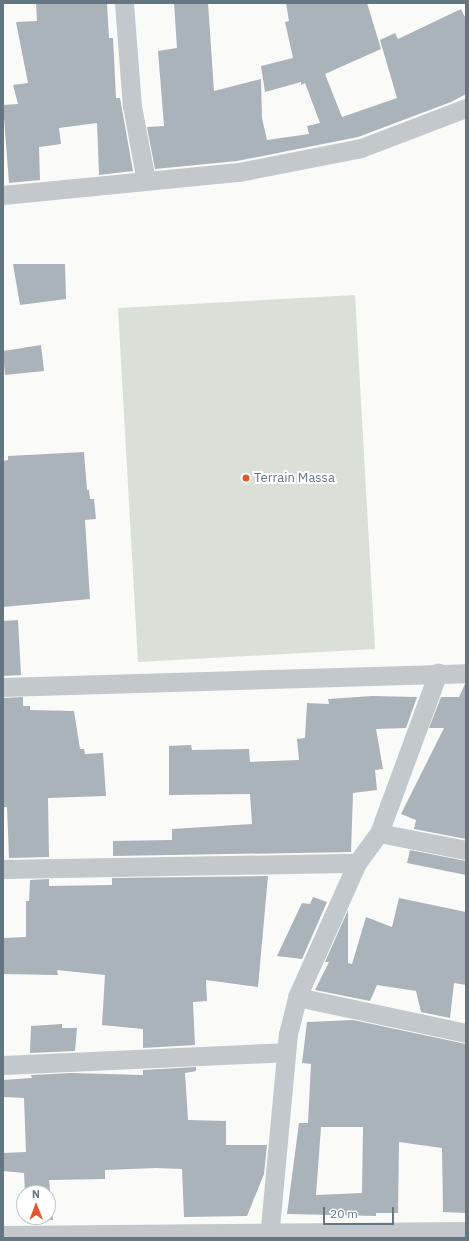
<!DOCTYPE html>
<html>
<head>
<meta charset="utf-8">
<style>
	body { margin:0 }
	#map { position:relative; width:469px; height:1241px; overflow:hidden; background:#fafaf8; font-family:"IBM Plex Sans",sans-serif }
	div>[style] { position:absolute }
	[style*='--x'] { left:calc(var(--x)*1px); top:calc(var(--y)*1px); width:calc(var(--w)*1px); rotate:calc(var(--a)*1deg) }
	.green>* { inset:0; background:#dadfd7 }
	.building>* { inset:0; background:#aab3b9 }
	.street>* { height:19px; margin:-9.5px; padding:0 9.5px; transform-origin:9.5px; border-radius:9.5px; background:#c3c8cc }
	.dots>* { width:11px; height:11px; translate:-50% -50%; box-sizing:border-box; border:2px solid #fff; border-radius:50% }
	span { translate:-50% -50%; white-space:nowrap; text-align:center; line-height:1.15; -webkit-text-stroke:4px #fff; paint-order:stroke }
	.poi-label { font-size:13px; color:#657683 }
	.left { translate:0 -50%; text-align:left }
	.frame { position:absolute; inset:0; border:4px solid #657683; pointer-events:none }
	.north { position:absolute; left:16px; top:1185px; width:40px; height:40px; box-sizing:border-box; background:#fff; border:1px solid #c1c8cd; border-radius:50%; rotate:359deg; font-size:11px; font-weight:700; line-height:16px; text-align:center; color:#657683 }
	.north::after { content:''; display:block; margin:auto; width:14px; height:18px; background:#e4572e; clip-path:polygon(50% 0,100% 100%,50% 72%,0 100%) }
	.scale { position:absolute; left:323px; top:1207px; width:71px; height:18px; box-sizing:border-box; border:2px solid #657683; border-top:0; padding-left:5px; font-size:12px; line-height:14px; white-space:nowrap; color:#657683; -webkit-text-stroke:3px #fff; paint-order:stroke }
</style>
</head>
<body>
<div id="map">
	<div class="green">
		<div style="clip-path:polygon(355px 295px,375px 649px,138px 662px,118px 308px)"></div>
	</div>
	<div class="building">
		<div style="clip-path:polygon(36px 3px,107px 3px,109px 38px,113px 38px,116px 98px,120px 98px,133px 171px,99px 175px,97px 123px,59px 128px,61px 144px,39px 147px,40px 180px,9px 183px,3px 105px,18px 104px,13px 85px,28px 83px,16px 22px,37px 21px)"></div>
		<div style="clip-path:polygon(174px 3px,208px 3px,214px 91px,261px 79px,262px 118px,267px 140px,309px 134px,307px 126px,320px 123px,305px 83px,301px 85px,301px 82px,265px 92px,261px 66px,293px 58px,285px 22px,289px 21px,286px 3px,367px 3px,381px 49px,325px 74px,342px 117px,397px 98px,380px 40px,395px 33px,398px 39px,461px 9px,466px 19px,466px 94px,451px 102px,358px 137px,237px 161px,155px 169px,147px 127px,164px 126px,158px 51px,177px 48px)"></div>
		<div style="clip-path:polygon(13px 264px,65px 264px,66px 299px,20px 305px)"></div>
		<div style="clip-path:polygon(41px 345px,44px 371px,5px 375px,3px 351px)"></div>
		<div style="clip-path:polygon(84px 452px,87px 490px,89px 490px,90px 499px,94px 499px,96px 519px,85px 520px,90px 599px,3px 607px,3px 461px,8px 460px,8px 456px)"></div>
		<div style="clip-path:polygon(18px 620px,21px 675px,3px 676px,3px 621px)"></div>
		<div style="clip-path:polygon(465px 684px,466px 684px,466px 839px,414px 829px,416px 820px,401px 814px,444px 728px,429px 728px,441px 697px,459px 697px)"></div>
		<div style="clip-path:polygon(372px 696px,417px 697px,406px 728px,376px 729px,383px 769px,375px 770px,377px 790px,353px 793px,351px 852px,113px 856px,113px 841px,172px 840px,172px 829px,252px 824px,250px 794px,169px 795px,169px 746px,191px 745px,192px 750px,249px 749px,250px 762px,299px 760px,297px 739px,305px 738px,307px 703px,329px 704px,328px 699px)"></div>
		<div style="clip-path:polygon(23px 697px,23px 706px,30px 706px,30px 710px,74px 711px,80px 749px,84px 749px,85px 754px,103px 753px,106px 796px,48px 798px,49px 857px,9px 858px,7px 807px,3px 807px,3px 698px)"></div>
		<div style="clip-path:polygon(410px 850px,466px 861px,466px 875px,407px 863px)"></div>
		<div style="clip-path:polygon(268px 876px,258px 987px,206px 980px,207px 1001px,193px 1002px,195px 1045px,143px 1048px,143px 1029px,102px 1025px,105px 975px,57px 970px,58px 975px,3px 974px,3px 938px,26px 937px,26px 901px,29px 901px,30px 880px,49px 879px,49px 886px,112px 885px,112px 878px)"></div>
		<div style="clip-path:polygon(313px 897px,327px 902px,302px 959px,277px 956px,302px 903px,310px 904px)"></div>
		<div style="clip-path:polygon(399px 898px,466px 912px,466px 985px,454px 983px,450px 1018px,421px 1012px,416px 991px,377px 985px,370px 1001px,315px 990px,329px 962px,325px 962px,348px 910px,348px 963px,352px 964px,366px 917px,392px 927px)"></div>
		<div style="clip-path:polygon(evenodd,353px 1020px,466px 1044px,466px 1213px,443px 1212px,442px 1148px,399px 1142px,398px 1213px,376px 1213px,376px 1216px,287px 1214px,299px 1123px,308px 1123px,311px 1064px,302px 1063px,307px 1022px,353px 1020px,321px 1127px,363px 1127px,362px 1193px,316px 1195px,321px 1127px)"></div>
		<div style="clip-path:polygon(62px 1024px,62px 1028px,77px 1028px,75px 1051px,30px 1053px,31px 1026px)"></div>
		<div style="clip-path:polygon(196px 1067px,196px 1071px,185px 1073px,188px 1120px,226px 1121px,226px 1145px,267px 1145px,264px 1174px,247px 1216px,184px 1217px,182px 1169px,156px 1168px,105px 1170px,105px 1179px,49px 1180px,53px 1220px,26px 1221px,26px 1217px,48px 1217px,48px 1193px,25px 1193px,24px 1173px,3px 1171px,3px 1153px,26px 1152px,24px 1098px,3px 1097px,3px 1080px,32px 1078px,31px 1075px,72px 1073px,143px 1075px,143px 1070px)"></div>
	</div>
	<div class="street">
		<div style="--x:124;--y:3;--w:103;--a:85.6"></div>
		<div style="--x:132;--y:106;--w:76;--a:79.4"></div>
		<div style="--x:3;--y:195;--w:237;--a:-5.6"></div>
		<div style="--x:239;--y:172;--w:124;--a:-11.1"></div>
		<div style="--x:361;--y:148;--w:112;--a:-20.9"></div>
		<div style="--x:3;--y:687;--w:463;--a:-1.7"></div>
		<div style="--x:379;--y:833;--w:89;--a:11.1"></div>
		<div style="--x:3;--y:869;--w:354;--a:-1"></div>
		<div style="--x:297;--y:997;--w:173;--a:12"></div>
		<div style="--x:3;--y:1065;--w:283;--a:-2.6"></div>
		<div style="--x:3;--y:1235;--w:463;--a:-0.5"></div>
		<div style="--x:269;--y:1238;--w:205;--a:-84.7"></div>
		<div style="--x:288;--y:1034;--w:38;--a:-76"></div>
		<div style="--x:297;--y:997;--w:147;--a:-65.9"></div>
		<div style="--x:357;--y:863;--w:37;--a:-54"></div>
		<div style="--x:379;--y:833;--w:171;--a:-69.8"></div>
	</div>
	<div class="dots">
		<div style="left:246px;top:478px;background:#e4572e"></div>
	</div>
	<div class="poi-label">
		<span class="left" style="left:254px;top:478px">Terrain Massa</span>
	</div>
	<div class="frame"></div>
	<div class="north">N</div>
	<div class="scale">20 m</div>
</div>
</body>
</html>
